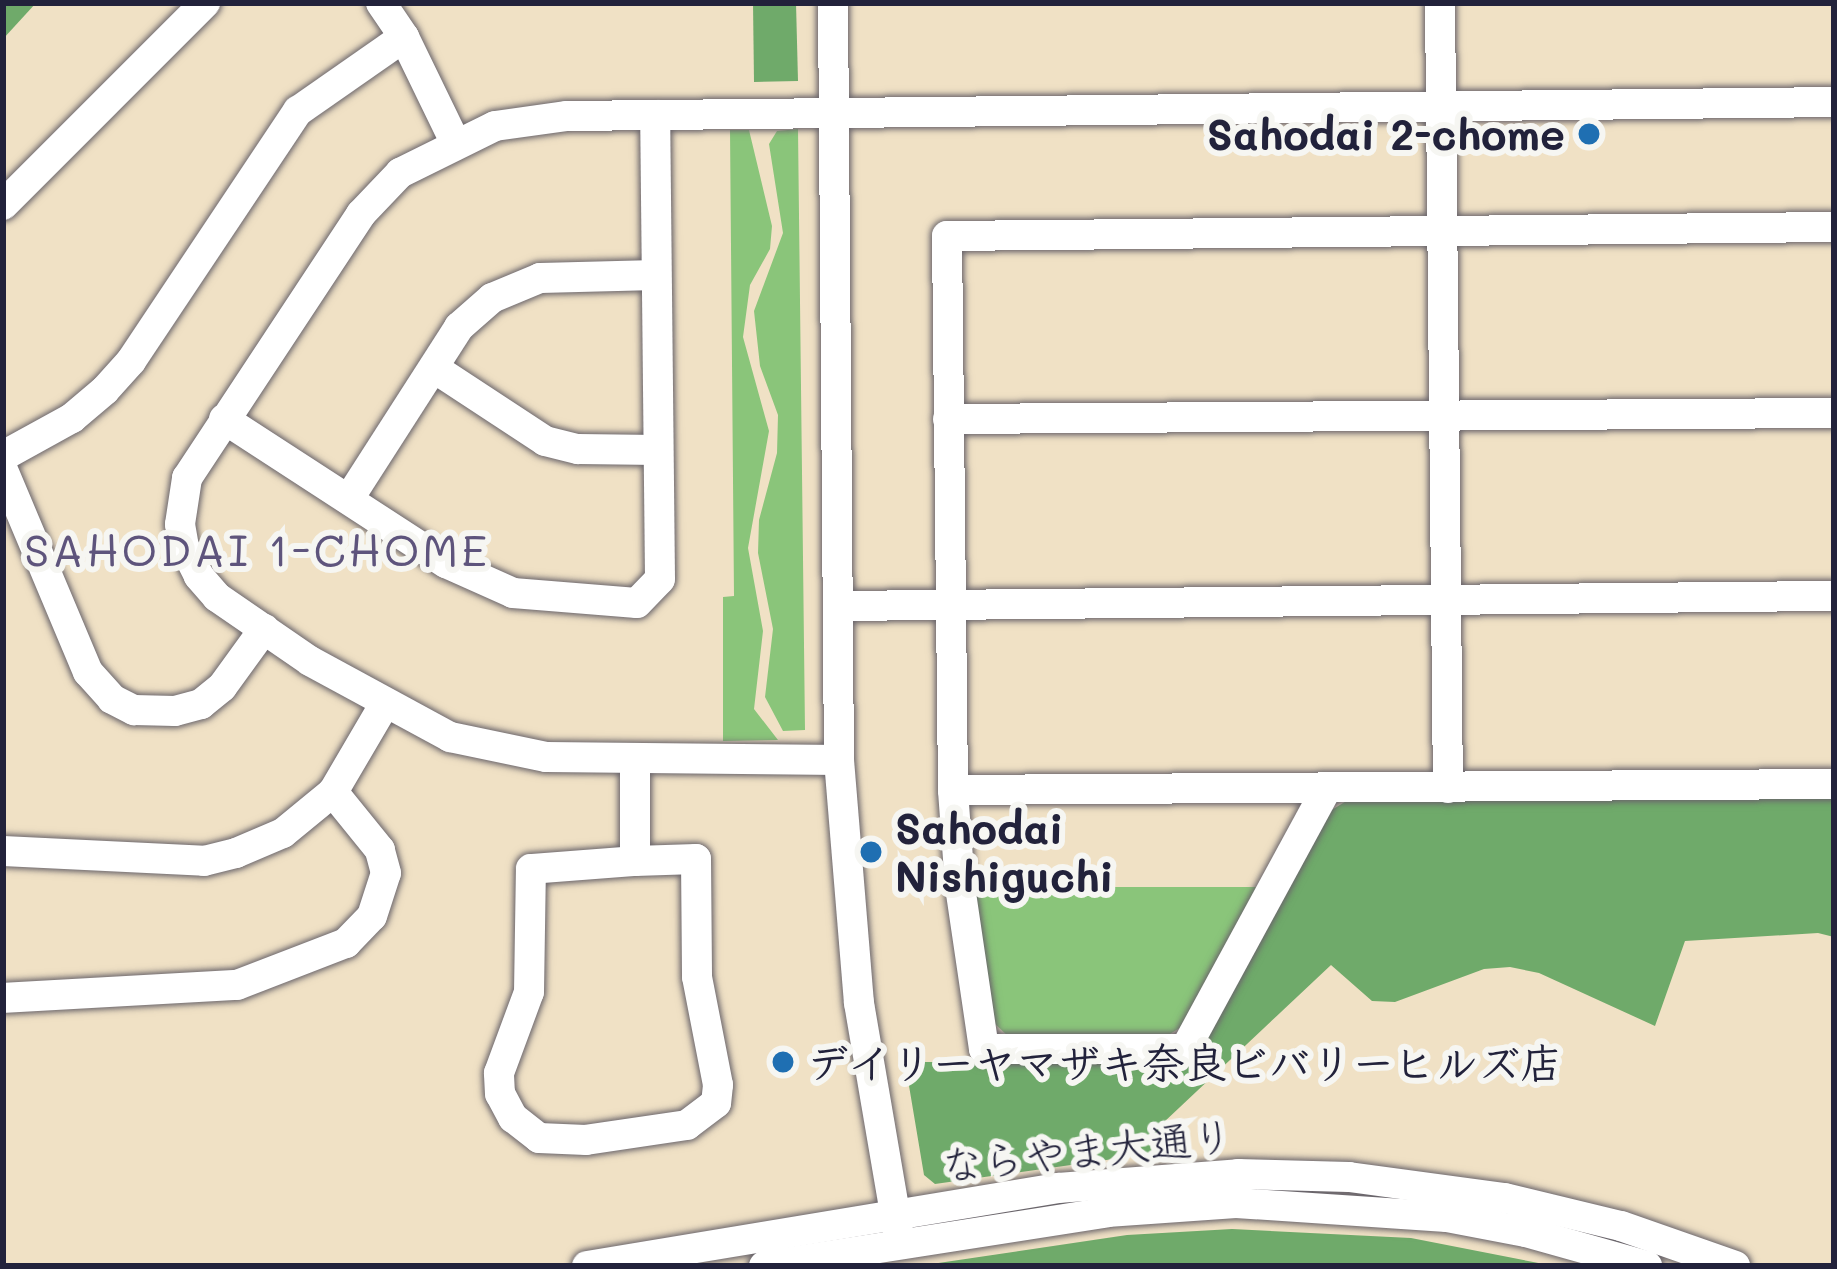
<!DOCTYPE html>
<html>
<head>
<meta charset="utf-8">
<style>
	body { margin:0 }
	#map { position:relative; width:1837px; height:1269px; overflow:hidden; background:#f0e1c5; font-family:Mali,"Klee One",sans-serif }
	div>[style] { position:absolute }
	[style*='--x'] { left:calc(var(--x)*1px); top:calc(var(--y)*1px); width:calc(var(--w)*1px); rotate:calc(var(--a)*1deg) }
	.green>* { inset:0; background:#8ac57a }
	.forest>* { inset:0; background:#6faa6a }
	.roads { filter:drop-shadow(0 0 3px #6a656b) drop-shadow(0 0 3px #6a656b) }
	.minor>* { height:30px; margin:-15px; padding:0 15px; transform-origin:15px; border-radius:15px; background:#fff }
	.dots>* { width:33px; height:33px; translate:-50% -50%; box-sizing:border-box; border:6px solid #f6f6f2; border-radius:50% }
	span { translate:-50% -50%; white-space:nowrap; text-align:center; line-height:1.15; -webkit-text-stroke:12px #f6f6f2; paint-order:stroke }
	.poi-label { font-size:42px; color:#22223b; font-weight:700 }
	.right { translate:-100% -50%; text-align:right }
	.left { translate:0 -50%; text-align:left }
	.street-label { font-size:42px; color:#22223b }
	.neighbourhood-label { font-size:45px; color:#5e547c; letter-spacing:3px }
	.frame { position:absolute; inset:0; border:6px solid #22223b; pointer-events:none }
</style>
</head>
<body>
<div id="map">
	<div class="green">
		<div style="clip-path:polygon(798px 129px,805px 730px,783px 731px,765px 697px,773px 629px,758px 553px,759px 520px,777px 453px,778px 415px,760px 366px,754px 311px,783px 233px,769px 144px,777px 131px)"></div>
		<div style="clip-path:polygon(730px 130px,749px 130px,772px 226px,770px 249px,750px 285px,743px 337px,769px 431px,748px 548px,763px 631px,754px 709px,778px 740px,723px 741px,723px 597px,734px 596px)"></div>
		<div style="clip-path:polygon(973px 887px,1260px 887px,1183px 1026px,1165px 1037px,1010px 1038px,993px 1022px)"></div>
	</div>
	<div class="forest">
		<div style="clip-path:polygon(3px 3px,36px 3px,3px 39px)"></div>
		<div style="clip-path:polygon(753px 3px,796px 3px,798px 81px,754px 82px)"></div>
		<div style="clip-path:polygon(1834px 796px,1834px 937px,1818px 933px,1685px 941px,1655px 1026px,1539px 973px,1510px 967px,1484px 969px,1395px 1002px,1372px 1001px,1331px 965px,1163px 1123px,1170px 1151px,935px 1184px,924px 1175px,905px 1062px,1193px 1062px,1330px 811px,1348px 800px)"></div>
		<div style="clip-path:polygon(1232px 1229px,1411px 1238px,1554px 1266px,918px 1266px,1127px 1235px)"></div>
	</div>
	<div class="roads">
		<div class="minor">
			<div style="--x:381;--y:3;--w:41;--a:55.9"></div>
			<div style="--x:404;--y:37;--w:117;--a:64.1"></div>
			<div style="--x:833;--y:3;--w:757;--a:89.55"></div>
			<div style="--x:839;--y:760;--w:244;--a:85.3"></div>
			<div style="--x:859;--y:1003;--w:244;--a:80.3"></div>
			<div style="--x:1440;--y:3;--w:785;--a:89.42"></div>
			<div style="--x:3;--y:205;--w:286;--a:-45"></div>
			<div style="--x:434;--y:368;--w:133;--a:33.3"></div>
			<div style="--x:545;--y:441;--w:34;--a:14"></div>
			<div style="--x:578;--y:449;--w:80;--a:0.7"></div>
			<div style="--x:224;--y:419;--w:265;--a:33"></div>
			<div style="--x:446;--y:563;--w:73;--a:24.1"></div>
			<div style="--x:513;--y:593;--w:124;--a:4.6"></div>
			<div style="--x:637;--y:603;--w:33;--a:-46"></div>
			<div style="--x:660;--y:579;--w:464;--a:-90.6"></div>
			<div style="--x:948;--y:419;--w:886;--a:-0.39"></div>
			<div style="--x:3;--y:456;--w:79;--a:-28.8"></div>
			<div style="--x:72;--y:418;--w:43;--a:-40.3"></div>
			<div style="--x:105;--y:390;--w:39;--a:-48"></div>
			<div style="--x:131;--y:361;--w:301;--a:-56.3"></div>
			<div style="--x:298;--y:111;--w:129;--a:-34.9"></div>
			<div style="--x:3;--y:470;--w:219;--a:67.2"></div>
			<div style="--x:88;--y:672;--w:36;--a:48"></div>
			<div style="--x:112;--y:699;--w:25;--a:27"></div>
			<div style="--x:134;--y:710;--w:41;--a:1.4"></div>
			<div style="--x:175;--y:711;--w:27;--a:-15"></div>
			<div style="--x:201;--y:704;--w:27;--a:-39"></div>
			<div style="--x:222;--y:687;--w:72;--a:-54.1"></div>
			<div style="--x:350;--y:497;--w:202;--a:-57.3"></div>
			<div style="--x:459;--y:327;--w:44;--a:-41.3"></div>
			<div style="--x:492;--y:298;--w:52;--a:-22.6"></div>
			<div style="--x:540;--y:278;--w:116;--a:-1.5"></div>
			<div style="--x:839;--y:606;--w:995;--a:-0.58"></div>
			<div style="--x:635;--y:759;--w:102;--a:90"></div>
			<div style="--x:635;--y:861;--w:61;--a:-1.9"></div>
			<div style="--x:696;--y:859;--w:118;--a:89.5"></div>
			<div style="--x:697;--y:977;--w:110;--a:79"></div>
			<div style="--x:718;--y:1085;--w:18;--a:96"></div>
			<div style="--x:716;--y:1103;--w:36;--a:143"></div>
			<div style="--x:687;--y:1125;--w:102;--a:171.6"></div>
			<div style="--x:586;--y:1140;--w:47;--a:-177.6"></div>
			<div style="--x:539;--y:1138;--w:33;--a:-142"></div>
			<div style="--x:513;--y:1118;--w:27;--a:-118"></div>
			<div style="--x:500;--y:1094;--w:21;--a:-93"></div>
			<div style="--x:499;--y:1073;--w:86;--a:-69.7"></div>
			<div style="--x:529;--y:992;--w:123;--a:-89.1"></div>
			<div style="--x:531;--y:869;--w:104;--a:-4.4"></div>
			<div style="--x:839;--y:760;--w:293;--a:-179.4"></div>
			<div style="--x:546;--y:757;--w:98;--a:-168.2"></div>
			<div style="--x:450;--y:737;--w:159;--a:-151.5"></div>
			<div style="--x:310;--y:661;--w:113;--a:-145.5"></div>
			<div style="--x:217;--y:597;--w:28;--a:-131"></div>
			<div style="--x:199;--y:576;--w:33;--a:-117"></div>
			<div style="--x:184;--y:547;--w:23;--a:-100"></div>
			<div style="--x:180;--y:524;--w:47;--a:-81.3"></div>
			<div style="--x:187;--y:478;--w:316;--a:-56.6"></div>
			<div style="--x:361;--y:214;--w:57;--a:-46.4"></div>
			<div style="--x:400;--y:173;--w:106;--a:-26.3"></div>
			<div style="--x:495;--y:126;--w:73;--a:-7.9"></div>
			<div style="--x:567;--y:116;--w:1267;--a:-0.63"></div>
			<div style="--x:1327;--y:788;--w:297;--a:118.5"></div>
			<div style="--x:1185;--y:1049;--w:201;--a:180"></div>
			<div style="--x:984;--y:1049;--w:165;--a:-98.4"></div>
			<div style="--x:960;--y:886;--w:96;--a:-94.2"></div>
			<div style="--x:953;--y:790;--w:554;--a:-90.62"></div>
			<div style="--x:947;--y:236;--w:887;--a:-0.58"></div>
			<div style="--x:953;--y:790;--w:881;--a:-0.39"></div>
			<div style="--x:3;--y:851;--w:201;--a:2.8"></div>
			<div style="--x:204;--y:861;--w:33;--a:-14"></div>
			<div style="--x:236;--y:853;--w:51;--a:-23.1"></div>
			<div style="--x:283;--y:833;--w:65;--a:-39.4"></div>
			<div style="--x:333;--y:792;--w:101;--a:-59.6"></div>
			<div style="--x:3;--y:998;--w:234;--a:-3.2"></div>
			<div style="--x:237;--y:985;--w:117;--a:-21.1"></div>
			<div style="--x:346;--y:943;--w:37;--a:-46"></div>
			<div style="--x:372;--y:916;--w:45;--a:-72"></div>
			<div style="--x:386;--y:873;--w:24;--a:-105"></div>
			<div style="--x:380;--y:850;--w:75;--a:-129"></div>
			<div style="--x:587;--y:1266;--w:477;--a:-9.4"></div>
			<div style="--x:1058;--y:1188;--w:181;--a:-4.4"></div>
			<div style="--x:1238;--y:1174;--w:111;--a:1.5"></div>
			<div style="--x:1349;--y:1177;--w:157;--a:7.7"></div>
			<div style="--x:1505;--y:1198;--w:119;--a:13.6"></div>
			<div style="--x:1621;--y:1226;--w:121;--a:19.3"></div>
			<div style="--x:764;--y:1266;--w:347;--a:-8.9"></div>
			<div style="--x:1107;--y:1212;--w:129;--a:-4"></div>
			<div style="--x:1236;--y:1203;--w:211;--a:3.8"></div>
			<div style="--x:1447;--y:1217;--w:80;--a:10.8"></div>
			<div style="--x:1526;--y:1232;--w:126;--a:15.7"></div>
		</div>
	</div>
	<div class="dots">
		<div style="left:1589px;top:134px;background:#1f6fb2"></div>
		<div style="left:871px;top:852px;background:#1f6fb2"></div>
		<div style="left:783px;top:1062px;background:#1f6fb2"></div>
	</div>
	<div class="poi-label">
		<span class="right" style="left:1565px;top:134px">Sahodai 2-chome</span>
		<span class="left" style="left:895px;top:852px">Sahodai<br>Nishiguchi</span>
		<span class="left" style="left:807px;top:1062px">デイリーヤマザキ奈良ビバリーヒルズ店</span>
	</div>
	<div class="street-label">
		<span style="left:1087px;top:1150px;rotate:-6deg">ならやま大通り</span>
	</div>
	<div class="neighbourhood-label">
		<span style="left:257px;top:550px">SAHODAI 1-CHOME</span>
	</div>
	<div class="frame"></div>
</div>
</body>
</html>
